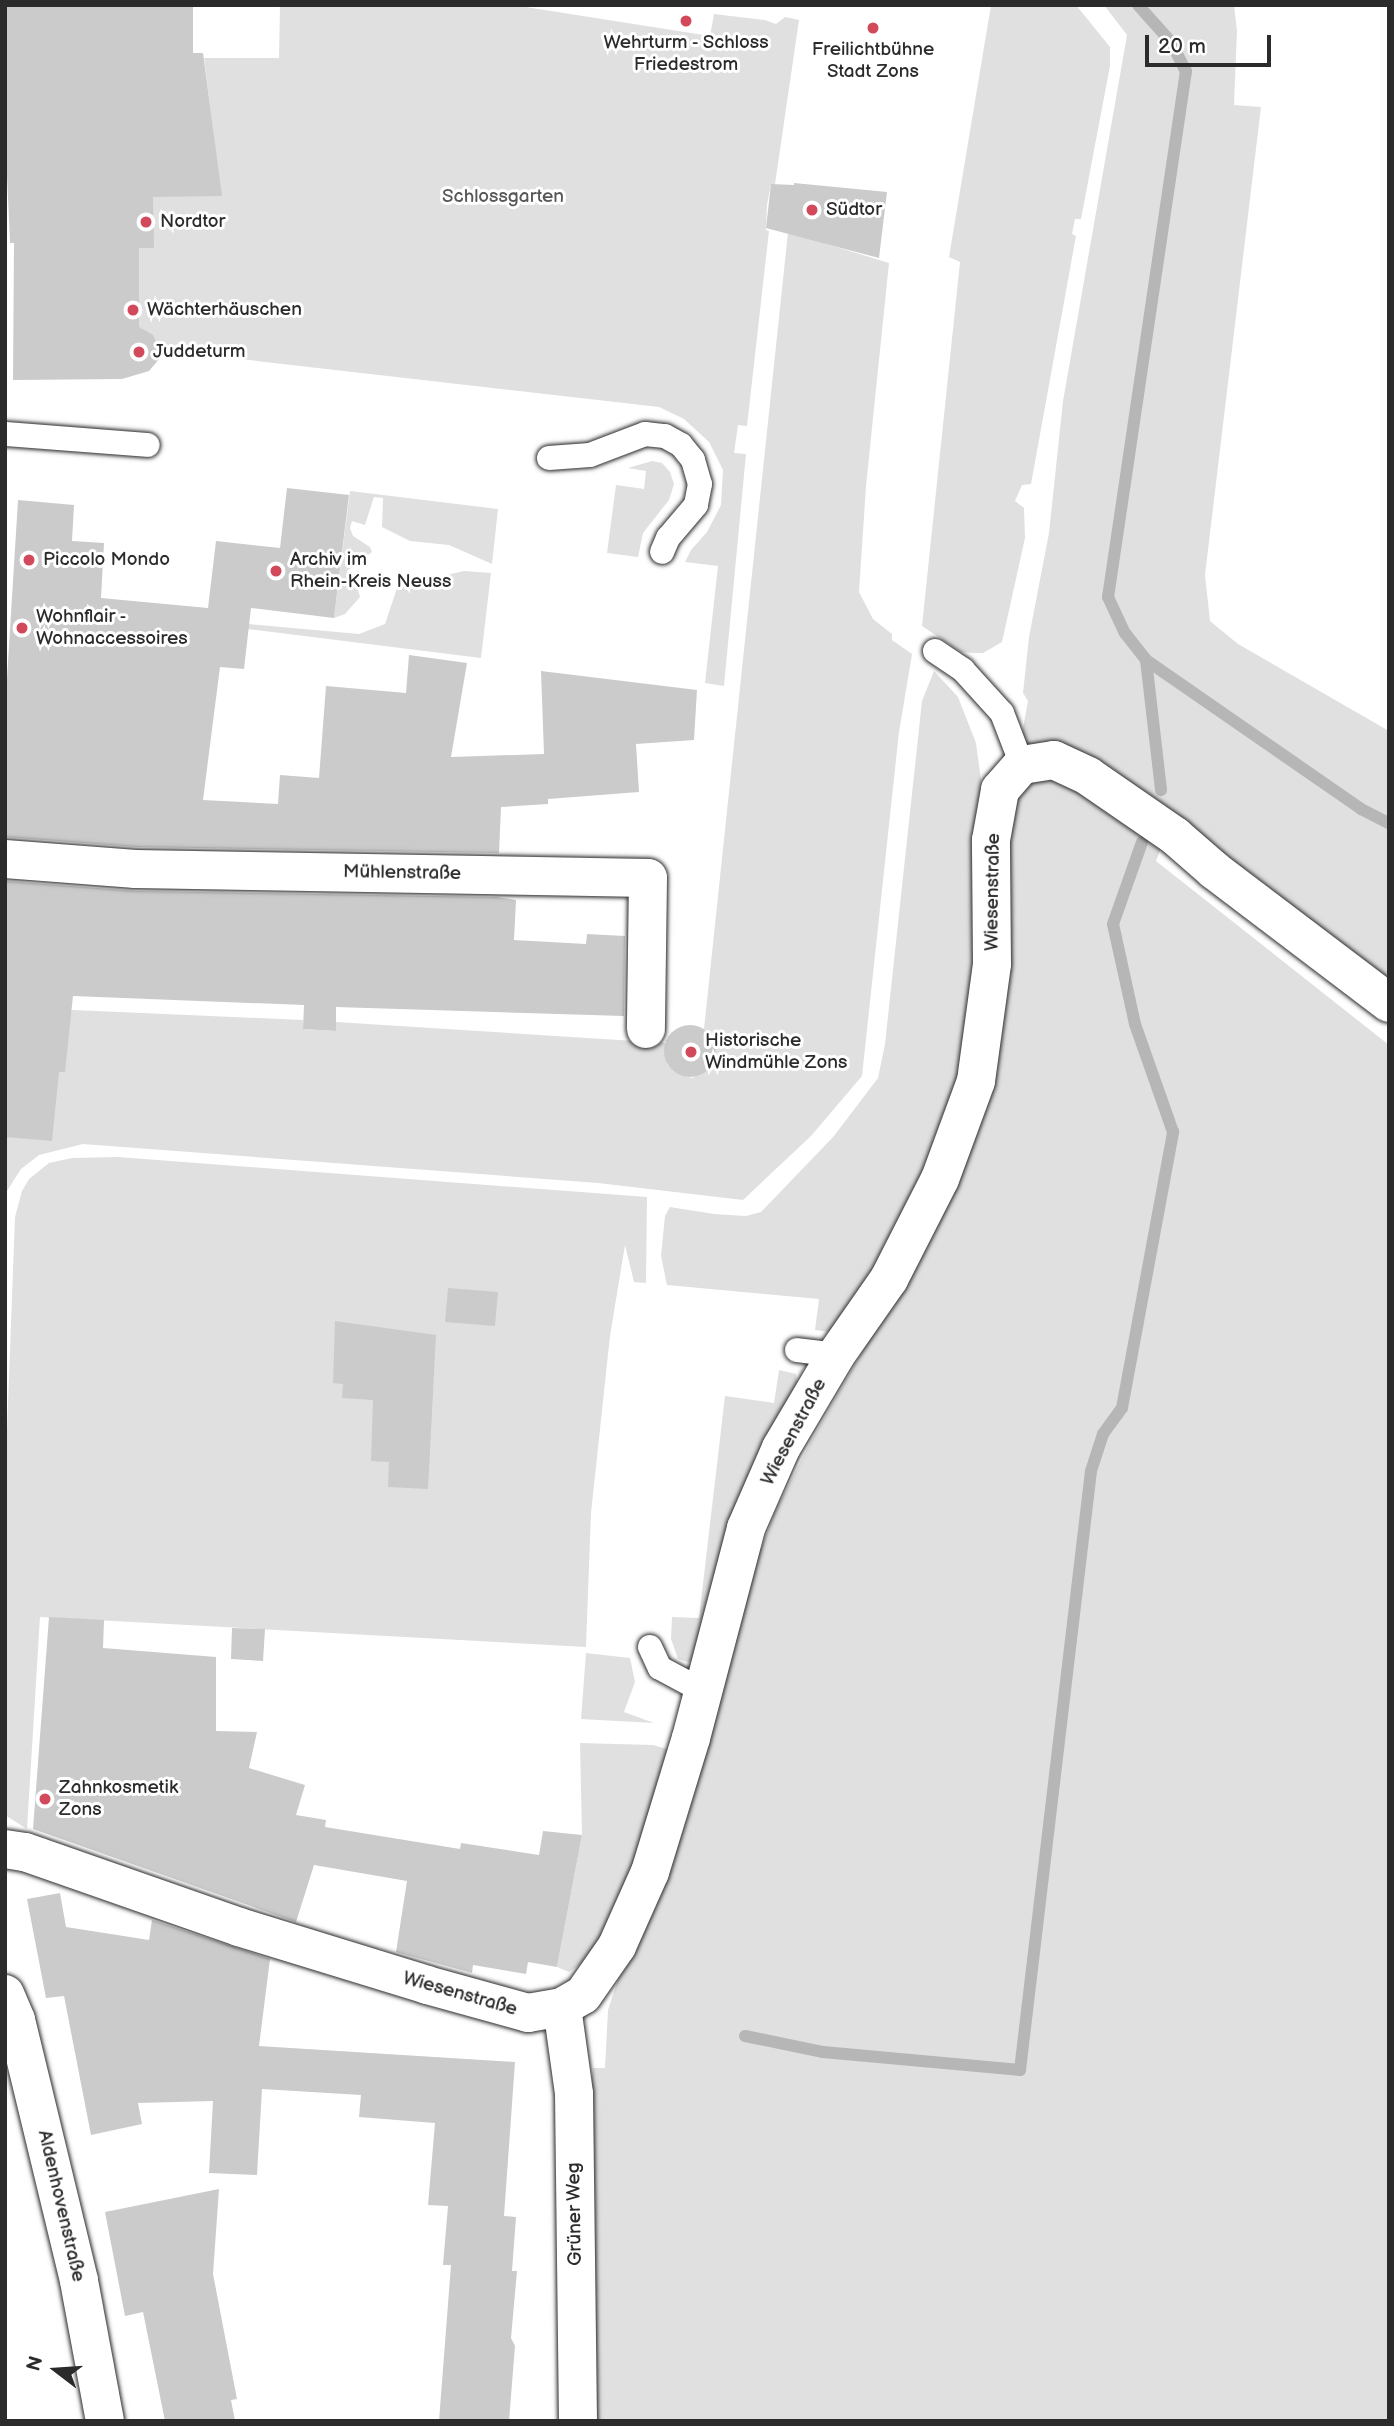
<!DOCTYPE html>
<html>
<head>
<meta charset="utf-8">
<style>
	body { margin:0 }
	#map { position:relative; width:1394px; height:2426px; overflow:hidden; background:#fff; font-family:"Balsamiq Sans",sans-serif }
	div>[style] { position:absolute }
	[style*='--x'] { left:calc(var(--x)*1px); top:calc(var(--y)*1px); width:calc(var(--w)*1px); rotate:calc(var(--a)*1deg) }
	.green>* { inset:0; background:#e0e0e0 }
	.stream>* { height:12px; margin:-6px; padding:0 6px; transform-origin:6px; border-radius:6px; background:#b6b6b6 }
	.building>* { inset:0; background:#cbcbcb }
	.round { border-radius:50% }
	.roads { filter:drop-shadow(0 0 2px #2b2b2b) drop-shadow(0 0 2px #2b2b2b) }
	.lane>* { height:24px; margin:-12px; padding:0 12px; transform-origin:12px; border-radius:12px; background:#fff }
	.street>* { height:38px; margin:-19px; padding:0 19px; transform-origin:19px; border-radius:19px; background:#fff }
	.secondary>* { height:38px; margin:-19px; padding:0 19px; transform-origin:19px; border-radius:19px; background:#fff }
	.dots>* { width:19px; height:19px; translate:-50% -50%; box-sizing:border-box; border:4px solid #fff; border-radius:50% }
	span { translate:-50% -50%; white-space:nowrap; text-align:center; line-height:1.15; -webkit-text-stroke:6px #fff; paint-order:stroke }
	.poi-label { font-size:19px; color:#2b2b2b }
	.left { translate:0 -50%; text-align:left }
	.park-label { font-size:19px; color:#585858 }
	.street-label { font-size:19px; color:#2b2b2b }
	.frame { position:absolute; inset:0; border:7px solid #2b2b2b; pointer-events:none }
	.north { position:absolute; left:21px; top:2335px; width:70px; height:70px; -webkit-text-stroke:5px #fff; paint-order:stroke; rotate:287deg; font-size:19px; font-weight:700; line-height:28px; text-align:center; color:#2b2b2b }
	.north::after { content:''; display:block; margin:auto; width:24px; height:32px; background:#2b2b2b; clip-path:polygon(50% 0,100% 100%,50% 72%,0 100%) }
	.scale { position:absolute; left:1145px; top:35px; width:126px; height:32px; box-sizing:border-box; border:4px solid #2b2b2b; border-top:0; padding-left:9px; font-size:21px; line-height:24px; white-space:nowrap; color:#2b2b2b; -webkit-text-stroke:5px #fff; paint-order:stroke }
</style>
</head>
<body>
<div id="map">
	<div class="green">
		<div style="clip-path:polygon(280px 5px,513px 5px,710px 36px,714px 14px,765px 20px,776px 24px,785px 17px,799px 20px,775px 184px,771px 184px,767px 205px,766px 230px,769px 231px,747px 426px,738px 425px,734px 453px,746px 454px,724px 686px,705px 683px,718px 566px,685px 562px,691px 550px,707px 532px,721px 505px,723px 470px,709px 442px,684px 419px,659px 407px,161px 350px,153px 335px,137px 330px,132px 197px,221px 195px,204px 58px,279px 58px)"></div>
		<div style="clip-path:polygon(991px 5px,1076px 5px,1110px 47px,1110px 66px,1081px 219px,1075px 219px,1072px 234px,1076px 236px,1031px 484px,1022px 485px,1015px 501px,1024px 508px,1025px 538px,1002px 642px,983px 653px,974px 653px,961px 652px,922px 626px,960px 262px,949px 257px)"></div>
		<div style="clip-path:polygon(1104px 5px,1234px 5px,1237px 31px,1234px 105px,1261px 107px,1205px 575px,1210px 621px,1238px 644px,1389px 731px,1389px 989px,1170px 825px,1156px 861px,1389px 1045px,1389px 2421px,593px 2421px,588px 2118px,593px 2068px,605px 2068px,608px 2010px,752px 1572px,776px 1510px,810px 1443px,931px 1232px,1028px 701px,1023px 693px,1029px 637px,1049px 533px,1063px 401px,1127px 35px)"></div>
		<div style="clip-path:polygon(788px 232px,889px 263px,866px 486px,859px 592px,873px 619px,892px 634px,892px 640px,912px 654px,899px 732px,862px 1076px,811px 1136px,743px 1200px,598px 1183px,83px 1144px,39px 1155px,21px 1169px,5px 1194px,5px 1007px,303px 1020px,303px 1029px,336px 1031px,336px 1022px,666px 1043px,667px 1064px,674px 1072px,692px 1078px,710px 1069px,716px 1050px,713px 1040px,704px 1029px)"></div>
		<div style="clip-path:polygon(652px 461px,662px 463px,670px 472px,674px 484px,669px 500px,643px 533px,638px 557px,607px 553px,616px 485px,644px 489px,646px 471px,628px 468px)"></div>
		<div style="clip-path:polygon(350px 491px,498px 509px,492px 564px,449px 545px,410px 541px,382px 527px,383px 498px,374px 497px,365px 525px,352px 521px,350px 528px,353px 536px,370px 547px,372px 552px,347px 571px,348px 581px,357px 586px,360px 597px,345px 614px,334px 618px)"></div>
		<div style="clip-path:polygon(464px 571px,491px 573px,481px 658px,247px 629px,248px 624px,359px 634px,385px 624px,398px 585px,422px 588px,438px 577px)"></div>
		<div style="clip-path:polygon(934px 671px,958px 697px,976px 743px,981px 780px,974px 971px,966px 1050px,951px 1112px,888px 1253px,830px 1332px,815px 1330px,819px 1299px,667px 1285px,661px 1256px,665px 1216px,670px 1207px,714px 1214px,746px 1216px,761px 1212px,834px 1136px,878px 1078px,885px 1044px,922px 701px)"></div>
		<div style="clip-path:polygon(118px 1157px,647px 1197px,646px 1283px,634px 1282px,625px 1245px,610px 1336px,591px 1513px,586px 1647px,40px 1617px,27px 1829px,5px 1815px,5px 1484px,15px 1217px,22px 1191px,29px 1179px,49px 1163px,72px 1158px)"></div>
		<div style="clip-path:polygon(779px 1370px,796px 1374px,797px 1382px,696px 1659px,688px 1662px,678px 1659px,671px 1639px,672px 1617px,699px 1618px,725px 1396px,774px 1403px)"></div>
		<div style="clip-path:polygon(586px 1653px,630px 1658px,635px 1682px,624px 1712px,654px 1723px,581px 1719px)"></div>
		<div style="clip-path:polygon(580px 1743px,653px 1745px,674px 1751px,620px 1912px,589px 1958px,569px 1972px,557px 1967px,582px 1835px)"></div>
	</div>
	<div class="stream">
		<div style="--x:1138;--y:5;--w:50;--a:48.3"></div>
		<div style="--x:1171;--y:42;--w:33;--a:63"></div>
		<div style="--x:1186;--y:71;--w:532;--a:98.43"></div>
		<div style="--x:1108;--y:597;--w:40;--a:65"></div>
		<div style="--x:1125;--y:633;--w:34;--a:52"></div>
		<div style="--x:1146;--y:660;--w:131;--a:83.4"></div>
		<div style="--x:1146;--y:660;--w:262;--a:34.7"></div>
		<div style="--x:1361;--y:809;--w:31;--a:27"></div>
		<div style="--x:745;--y:2036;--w:80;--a:11.6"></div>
		<div style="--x:823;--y:2052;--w:198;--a:5.2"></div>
		<div style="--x:1020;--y:2070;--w:603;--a:-83.24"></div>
		<div style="--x:1091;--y:1471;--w:39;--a:-72"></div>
		<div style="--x:1103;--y:1434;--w:32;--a:-54"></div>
		<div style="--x:1122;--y:1408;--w:281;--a:-79.5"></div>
		<div style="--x:1173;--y:1132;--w:114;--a:-109.4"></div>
		<div style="--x:1135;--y:1024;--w:102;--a:-102.4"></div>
		<div style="--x:1113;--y:924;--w:87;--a:-70.5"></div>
	</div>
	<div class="building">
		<div style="clip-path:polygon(5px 5px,193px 5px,193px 53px,203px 53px,222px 196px,153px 197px,154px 248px,139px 248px,139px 327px,153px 335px,161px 350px,160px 358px,149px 371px,122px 379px,13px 380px,14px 243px,10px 243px,5px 130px)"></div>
		<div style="clip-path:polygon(794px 183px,887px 192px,879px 258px,766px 228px,771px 184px,794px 185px)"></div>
		<div style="clip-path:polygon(287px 488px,349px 495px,334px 618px,251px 608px,244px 669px,220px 667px,203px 800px,278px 804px,280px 775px,319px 778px,326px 686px,406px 693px,409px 655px,467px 663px,451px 757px,544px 754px,541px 671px,697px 690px,694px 740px,636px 744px,639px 792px,548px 799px,548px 804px,501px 807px,499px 853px,137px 847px,5px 837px,5px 711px,18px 500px,74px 505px,72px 541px,104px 543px,101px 598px,208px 608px,216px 541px,280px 548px)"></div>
		<div style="clip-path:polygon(5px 881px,136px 891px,496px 897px,516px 900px,514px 940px,586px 944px,587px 934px,625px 936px,624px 1016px,336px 1007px,336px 1031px,303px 1029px,304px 1005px,73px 996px,65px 1072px,59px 1072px,52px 1141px,5px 1137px)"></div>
		<div class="round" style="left:664px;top:1025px;width:52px;height:52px"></div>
		<div style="clip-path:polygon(448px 1288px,498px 1292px,495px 1326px,445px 1322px)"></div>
		<div style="clip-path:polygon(335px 1321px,436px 1335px,428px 1489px,388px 1487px,389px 1462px,371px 1461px,373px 1400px,342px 1398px,343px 1384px,333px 1383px)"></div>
		<div style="clip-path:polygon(49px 1617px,104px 1620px,103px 1648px,216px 1657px,216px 1731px,257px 1732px,249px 1768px,305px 1785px,296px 1815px,326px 1820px,325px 1827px,460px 1849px,461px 1843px,539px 1855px,543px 1831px,582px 1835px,557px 1967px,528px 1962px,526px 1974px,473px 1965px,472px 1973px,396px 1952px,407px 1881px,314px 1865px,296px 1922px,33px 1829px)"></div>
		<div style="clip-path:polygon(232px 1628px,265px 1629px,263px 1661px,231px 1659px)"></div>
		<div style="clip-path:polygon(60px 1893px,66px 1927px,149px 1940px,152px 1920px,270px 1959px,259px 2046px,515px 2062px,504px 2216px,516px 2217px,512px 2271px,517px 2271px,511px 2338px,515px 2346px,509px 2421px,439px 2421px,451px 2265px,443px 2265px,448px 2206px,428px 2205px,435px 2123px,359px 2117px,361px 2095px,262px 2089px,257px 2175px,209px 2173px,213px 2101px,138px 2103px,142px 2124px,91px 2135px,64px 1996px,46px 1998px,27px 1899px)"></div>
		<div style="clip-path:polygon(219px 2189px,213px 2274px,237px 2399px,231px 2400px,235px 2421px,165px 2421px,143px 2312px,125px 2316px,105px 2212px)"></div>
	</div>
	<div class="roads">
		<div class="lane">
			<div style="--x:5;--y:434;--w:143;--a:4.4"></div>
			<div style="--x:549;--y:458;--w:41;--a:-4.2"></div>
			<div style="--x:590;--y:455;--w:59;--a:-20.9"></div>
			<div style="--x:645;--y:434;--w:20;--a:6"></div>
			<div style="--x:665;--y:436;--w:18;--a:29"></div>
			<div style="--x:681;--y:445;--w:19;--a:51"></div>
			<div style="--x:693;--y:460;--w:25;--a:74"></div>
			<div style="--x:700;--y:484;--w:21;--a:101"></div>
			<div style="--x:696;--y:505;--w:43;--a:130.3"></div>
			<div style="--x:668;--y:538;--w:15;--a:113"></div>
			<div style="--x:935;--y:651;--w:34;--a:34"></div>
			<div style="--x:963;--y:670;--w:58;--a:47.8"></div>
			<div style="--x:1002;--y:713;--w:56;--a:69"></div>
			<div style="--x:797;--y:1350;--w:39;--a:7"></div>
			<div style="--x:650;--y:1647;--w:23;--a:65"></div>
			<div style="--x:660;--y:1668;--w:49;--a:28.1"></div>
		</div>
		<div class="street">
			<div style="--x:5;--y:859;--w:131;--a:4.4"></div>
			<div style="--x:136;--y:869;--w:512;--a:1.01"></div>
			<div style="--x:648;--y:878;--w:151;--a:90.8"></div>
			<div style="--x:5;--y:1849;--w:20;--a:9"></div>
			<div style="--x:25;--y:1852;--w:227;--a:19.3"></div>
			<div style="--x:239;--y:1927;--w:197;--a:17.1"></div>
			<div style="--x:427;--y:1985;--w:105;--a:15.5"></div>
			<div style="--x:528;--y:2013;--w:35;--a:-10"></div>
			<div style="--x:562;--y:2007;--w:24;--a:-30"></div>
			<div style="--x:583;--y:1995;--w:60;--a:-55.2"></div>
			<div style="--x:617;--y:1946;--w:81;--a:-66"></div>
			<div style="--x:650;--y:1872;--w:140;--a:-73"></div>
			<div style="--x:691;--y:1738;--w:217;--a:-75.3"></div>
			<div style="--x:746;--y:1528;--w:87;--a:-66.4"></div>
			<div style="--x:781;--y:1448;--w:108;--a:-59.4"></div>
			<div style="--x:836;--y:1355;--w:93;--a:-55.1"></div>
			<div style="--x:889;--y:1279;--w:112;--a:-63"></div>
			<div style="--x:940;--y:1179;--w:104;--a:-69.8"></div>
			<div style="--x:976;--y:1081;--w:118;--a:-82.2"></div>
			<div style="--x:992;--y:964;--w:124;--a:-90.5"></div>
			<div style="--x:991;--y:840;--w:51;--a:-79.8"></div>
			<div style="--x:1000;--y:790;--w:33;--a:-49"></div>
			<div style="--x:1022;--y:765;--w:32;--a:-9"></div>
			<div style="--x:1054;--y:760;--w:38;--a:25"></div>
			<div style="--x:1088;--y:776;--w:106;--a:34.6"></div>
			<div style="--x:1175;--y:836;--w:52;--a:41.1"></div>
			<div style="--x:1214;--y:870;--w:220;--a:37.2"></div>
			<div style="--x:562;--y:2007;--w:88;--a:82.1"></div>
			<div style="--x:574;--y:2094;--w:327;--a:89.3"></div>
		</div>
		<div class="secondary">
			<div style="--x:5;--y:1994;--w:28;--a:67"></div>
			<div style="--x:16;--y:2020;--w:268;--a:76.4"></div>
			<div style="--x:79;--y:2281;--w:142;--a:79.5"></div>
		</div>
	</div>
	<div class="dots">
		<div style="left:686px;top:21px;background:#d1495b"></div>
		<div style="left:873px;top:28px;background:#d1495b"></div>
		<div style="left:812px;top:210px;background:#d1495b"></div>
		<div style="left:146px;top:222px;background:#d1495b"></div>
		<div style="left:133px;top:310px;background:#d1495b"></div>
		<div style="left:139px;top:352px;background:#d1495b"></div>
		<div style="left:29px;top:560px;background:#d1495b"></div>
		<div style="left:276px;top:571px;background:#d1495b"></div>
		<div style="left:22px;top:628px;background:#d1495b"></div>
		<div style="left:691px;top:1052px;background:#d1495b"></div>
		<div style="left:45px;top:1799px;background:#d1495b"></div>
	</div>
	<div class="poi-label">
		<span style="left:686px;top:54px">Wehrturm - Schloss<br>Friedestrom</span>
		<span style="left:873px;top:61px">Freilichtbühne<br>Stadt Zons</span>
		<span class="left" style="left:826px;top:210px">Südtor</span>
		<span class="left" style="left:160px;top:222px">Nordtor</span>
		<span class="left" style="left:147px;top:310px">Wächterhäuschen</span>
		<span class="left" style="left:153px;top:352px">Juddeturm</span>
		<span class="left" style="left:43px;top:560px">Piccolo Mondo</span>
		<span class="left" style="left:290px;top:571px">Archiv im<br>Rhein-Kreis Neuss</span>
		<span class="left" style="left:36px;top:628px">Wohnflair -<br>Wohnaccessoires</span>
		<span class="left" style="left:705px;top:1052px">Historische<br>Windmühle Zons</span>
		<span class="left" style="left:59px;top:1799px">Zahnkosmetik<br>Zons</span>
	</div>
	<div class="park-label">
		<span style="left:503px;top:197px">Schlossgarten</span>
	</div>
	<div class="street-label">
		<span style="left:402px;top:873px;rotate:1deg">Mühlenstraße</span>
		<span style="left:993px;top:892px;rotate:-89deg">Wiesenstraße</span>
		<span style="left:794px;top:1432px;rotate:-62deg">Wiesenstraße</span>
		<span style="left:460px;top:1994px;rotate:16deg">Wiesenstraße</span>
		<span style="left:61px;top:2206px;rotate:77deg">Aldenhovenstraße</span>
		<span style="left:575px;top:2214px;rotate:-91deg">Grüner Weg</span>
	</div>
	<div class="frame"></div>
	<div class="north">N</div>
	<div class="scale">20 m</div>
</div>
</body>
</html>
